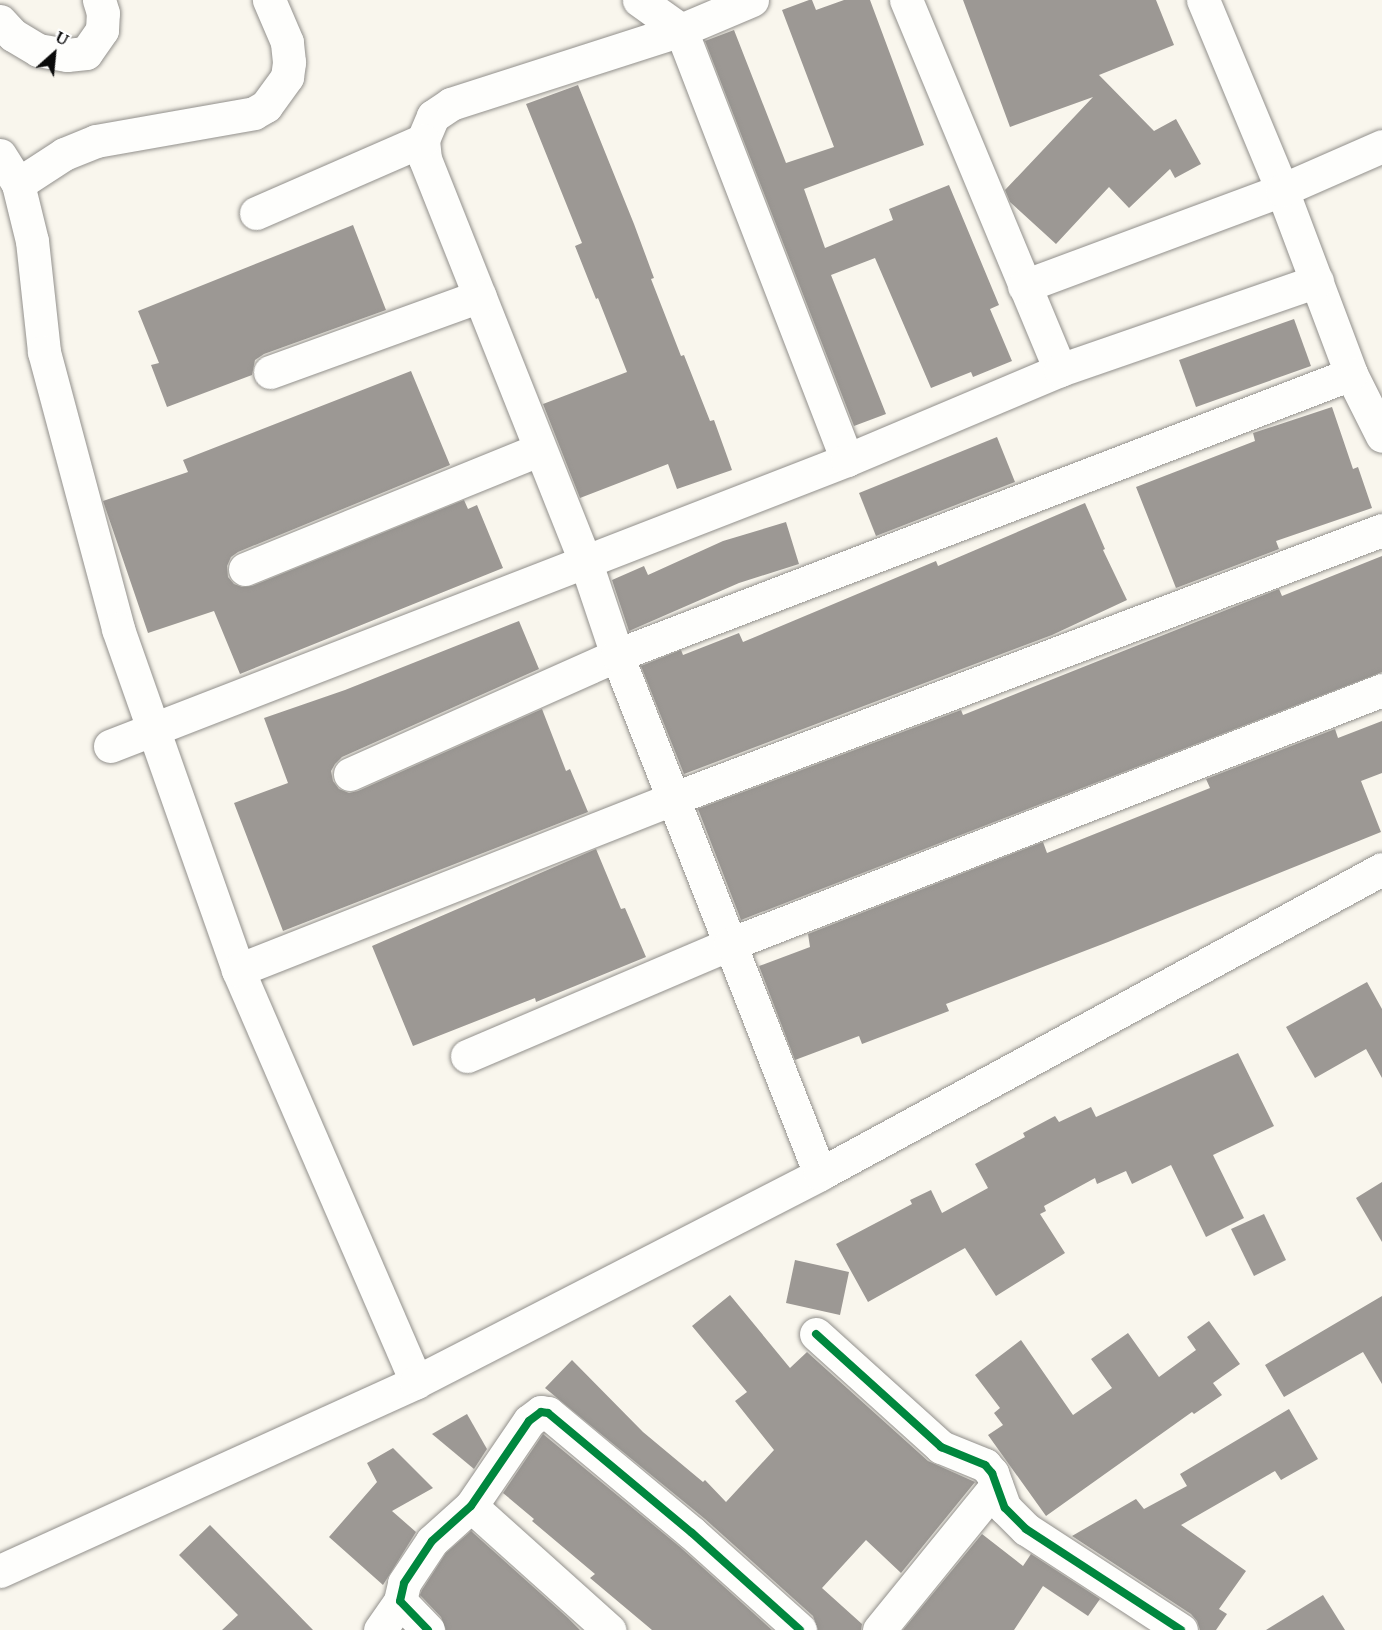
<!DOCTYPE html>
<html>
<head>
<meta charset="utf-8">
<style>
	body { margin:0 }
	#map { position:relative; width:1382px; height:1630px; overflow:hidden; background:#f9f6ed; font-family:Lora,serif }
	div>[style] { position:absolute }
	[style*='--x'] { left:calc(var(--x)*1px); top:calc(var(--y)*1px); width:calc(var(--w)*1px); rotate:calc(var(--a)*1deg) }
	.building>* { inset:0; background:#9c9894 }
	.roads { filter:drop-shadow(0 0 2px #92908c) drop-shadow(0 0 2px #92908c) }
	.minor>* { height:33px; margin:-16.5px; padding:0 16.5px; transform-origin:16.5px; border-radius:16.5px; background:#fefefc }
	.cycleway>* { height:8px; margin:-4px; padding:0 4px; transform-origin:4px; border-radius:4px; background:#00873e }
	span { translate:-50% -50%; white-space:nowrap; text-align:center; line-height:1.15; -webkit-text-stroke:6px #fff; paint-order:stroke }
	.north { position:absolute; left:24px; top:24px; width:60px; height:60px; -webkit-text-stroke:4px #fff; paint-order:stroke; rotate:27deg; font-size:16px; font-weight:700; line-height:24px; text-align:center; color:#0a0a0a }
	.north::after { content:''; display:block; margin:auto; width:21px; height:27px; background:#0a0a0a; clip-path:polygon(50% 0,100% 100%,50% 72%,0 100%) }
</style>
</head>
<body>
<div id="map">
	<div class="building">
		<div style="clip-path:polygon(809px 0,812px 0,816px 10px,844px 0,870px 0,924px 145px,804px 189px,825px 248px,893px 220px,889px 209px,949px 185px,999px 305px,990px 309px,1012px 361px,973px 377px,971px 372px,931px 388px,875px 258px,831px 275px,886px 414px,854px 426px,705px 41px,734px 30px,786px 163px,834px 147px,782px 10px)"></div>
		<div style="clip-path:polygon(963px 0,1156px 0,1174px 45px,1099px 75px,1154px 131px,1176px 119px,1201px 164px,1175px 178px,1170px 169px,1129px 208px,1109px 187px,1056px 244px,1010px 202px,1005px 190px,1093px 97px,1010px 127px)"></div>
		<div style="clip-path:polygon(578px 85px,634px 224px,654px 278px,651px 279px,681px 356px,684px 355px,710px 421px,714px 420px,732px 470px,677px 489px,668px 464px,580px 498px,543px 404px,627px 372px,598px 298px,596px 299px,575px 246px,582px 243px,526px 104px)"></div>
		<div style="clip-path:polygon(353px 225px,386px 310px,264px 354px,255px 360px,252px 375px,167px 407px,151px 365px,159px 363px,138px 311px)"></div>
		<div style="clip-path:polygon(1294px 319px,1311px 366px,1196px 407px,1179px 360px)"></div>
		<div style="clip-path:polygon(411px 371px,450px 465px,238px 552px,231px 557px,227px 566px,228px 577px,234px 584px,242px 587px,252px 586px,464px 500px,468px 509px,477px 505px,503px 568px,240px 674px,214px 611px,148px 633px,103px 501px,188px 472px,183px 460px)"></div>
		<div style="clip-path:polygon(1332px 407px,1353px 469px,1358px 467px,1372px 508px,1276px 541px,1279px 549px,1176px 588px,1136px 487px,1255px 441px,1253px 433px)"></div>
		<div style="clip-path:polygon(997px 437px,1015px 482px,876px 536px,859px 493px)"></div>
		<div style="clip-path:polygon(1085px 503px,1105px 549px,1103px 550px,1127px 600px,1052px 635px,684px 774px,641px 666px,681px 650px,683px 655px,739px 633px,743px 642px,936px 561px,938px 566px)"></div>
		<div style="clip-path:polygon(786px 522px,799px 564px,739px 583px,629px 631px,612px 580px,644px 566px,648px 575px,723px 541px)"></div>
		<div style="clip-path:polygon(1382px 556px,1382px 672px,741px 920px,698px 809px,961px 710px,963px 715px,1279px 589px,1282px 596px)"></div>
		<div style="clip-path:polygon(519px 621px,539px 669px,342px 757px,335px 764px,331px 771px,333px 781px,339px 789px,349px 793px,358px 791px,542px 709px,566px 771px,570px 769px,588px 812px,283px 931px,234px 803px,288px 783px,264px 718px,345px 690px)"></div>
		<div style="clip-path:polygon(1382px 721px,1382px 773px,1361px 781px,1381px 832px,1108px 942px,946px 1004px,949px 1011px,862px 1044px,859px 1036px,795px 1060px,759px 966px,810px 947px,808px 934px,1043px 842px,1047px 853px,1210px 788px,1206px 779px,1335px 729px,1338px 738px)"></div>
		<div style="clip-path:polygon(596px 849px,621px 909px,625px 908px,646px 957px,536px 1002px,535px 998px,413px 1046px,372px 946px)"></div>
		<div style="clip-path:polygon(1367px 982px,1382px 1009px,1382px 1078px,1366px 1049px,1315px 1078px,1286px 1027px)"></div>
		<div style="clip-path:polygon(1238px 1053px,1274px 1126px,1213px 1155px,1244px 1218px,1206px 1237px,1171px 1165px,1132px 1184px,1126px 1171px,1097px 1184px,1095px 1178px,1044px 1206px,1046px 1211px,1040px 1214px,1065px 1253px,996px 1296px,965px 1248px,868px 1302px,836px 1244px,912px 1204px,910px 1200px,931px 1190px,942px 1213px,988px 1188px,975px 1164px,1025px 1137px,1023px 1133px,1055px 1116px,1059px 1122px,1091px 1107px,1096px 1117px)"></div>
		<div style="clip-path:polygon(1382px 1182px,1382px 1242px,1356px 1198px)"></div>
		<div style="clip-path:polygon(1264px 1214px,1286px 1260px,1254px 1276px,1231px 1229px)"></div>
		<div style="clip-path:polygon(795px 1260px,849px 1272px,840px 1315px,786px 1303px)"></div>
		<div style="clip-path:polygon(730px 1295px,790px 1368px,807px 1352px,928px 1461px,975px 1482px,901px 1573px,866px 1540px,822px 1588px,862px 1624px,861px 1630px,818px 1630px,813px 1616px,705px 1519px,545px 1388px,572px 1360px,643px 1432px,703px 1482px,705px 1480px,726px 1502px,774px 1450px,735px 1401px,747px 1392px,692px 1326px)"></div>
		<div style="clip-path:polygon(1382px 1296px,1382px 1384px,1363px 1352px,1284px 1397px,1265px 1365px)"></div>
		<div style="clip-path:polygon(1209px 1321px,1240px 1364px,1213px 1383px,1222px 1395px,1194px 1414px,1192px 1412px,1046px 1516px,988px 1435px,1003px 1425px,994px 1413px,1000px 1408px,975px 1375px,1021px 1340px,1073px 1415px,1112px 1388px,1091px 1359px,1128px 1333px,1159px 1377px,1196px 1350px,1187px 1337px)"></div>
		<div style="clip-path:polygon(1289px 1409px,1318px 1459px,1281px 1480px,1275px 1471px,1181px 1525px,1246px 1571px,1219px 1609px,1227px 1614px,1216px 1630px,1200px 1630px,1197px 1621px,1191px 1614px,1072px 1536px,1136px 1499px,1144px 1509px,1187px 1486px,1180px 1474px)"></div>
		<div style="clip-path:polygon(467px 1414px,487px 1449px,474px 1469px,432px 1434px)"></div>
		<div style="clip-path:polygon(543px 1434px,680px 1547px,772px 1630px,652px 1630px,590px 1578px,595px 1574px,532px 1521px,534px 1519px,503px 1493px)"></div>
		<div style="clip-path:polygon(393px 1448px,433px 1488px,392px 1511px,416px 1532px,383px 1585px,329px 1537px,377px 1482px,367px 1463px)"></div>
		<div style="clip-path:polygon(210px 1525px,269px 1585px,313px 1630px,222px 1630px,238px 1615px,179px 1555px)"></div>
		<div style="clip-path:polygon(471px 1531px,568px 1618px,580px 1630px,446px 1630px,441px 1617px,420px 1595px,422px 1590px,446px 1553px)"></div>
		<div style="clip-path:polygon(982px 1534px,1023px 1566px,1031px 1554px,1100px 1599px,1088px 1616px,1043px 1586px,1014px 1630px,903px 1630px)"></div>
		<div style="clip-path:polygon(1323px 1595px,1345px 1630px,1266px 1630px)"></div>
	</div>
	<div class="roads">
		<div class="minor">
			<div style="--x:639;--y:0;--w:52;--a:35.5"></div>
			<div style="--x:681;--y:30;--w:461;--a:68.9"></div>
			<div style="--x:752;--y:0;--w:77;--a:157.1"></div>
			<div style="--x:681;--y:30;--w:242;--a:162.2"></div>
			<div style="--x:451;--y:104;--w:22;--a:146"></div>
			<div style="--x:433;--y:116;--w:26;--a:113"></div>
			<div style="--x:423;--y:140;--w:19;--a:84"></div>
			<div style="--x:425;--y:159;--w:435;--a:68.3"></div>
			<div style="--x:586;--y:563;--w:97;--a:71.4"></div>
			<div style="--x:617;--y:655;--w:557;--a:68.64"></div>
			<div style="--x:906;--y:0;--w:401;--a:67.4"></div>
			<div style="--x:1203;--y:0;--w:206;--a:67.4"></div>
			<div style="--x:1282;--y:190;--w:197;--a:69.4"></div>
			<div style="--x:1351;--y:374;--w:69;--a:63.4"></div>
			<div style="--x:0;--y:21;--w:19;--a:47"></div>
			<div style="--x:13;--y:35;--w:29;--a:31"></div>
			<div style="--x:38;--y:50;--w:29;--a:10"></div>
			<div style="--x:67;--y:55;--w:19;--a:-6"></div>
			<div style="--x:86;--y:53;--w:28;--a:-55"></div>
			<div style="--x:102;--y:30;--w:17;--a:-87"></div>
			<div style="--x:103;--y:13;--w:14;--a:-107"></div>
			<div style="--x:0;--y:155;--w:34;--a:58"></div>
			<div style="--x:18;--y:184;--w:59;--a:76.2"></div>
			<div style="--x:32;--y:241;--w:112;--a:83.8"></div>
			<div style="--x:44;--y:352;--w:287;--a:75"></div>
			<div style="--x:118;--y:629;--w:361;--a:70.6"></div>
			<div style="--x:238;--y:970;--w:449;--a:66.6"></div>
			<div style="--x:18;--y:184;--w:55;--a:-33.1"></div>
			<div style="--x:64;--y:154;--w:35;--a:-22"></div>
			<div style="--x:96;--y:141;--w:160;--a:-10"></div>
			<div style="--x:254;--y:113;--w:14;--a:-30"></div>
			<div style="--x:266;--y:106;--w:36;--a:-54"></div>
			<div style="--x:287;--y:77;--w:15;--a:-82"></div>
			<div style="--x:289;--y:62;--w:20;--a:-96"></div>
			<div style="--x:287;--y:42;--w:46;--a:-113.2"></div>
			<div style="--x:256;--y:213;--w:182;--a:-23.6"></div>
			<div style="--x:1024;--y:286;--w:275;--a:-20.4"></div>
			<div style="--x:1282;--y:190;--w:109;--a:-23.7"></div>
			<div style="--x:270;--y:372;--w:223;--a:-19.9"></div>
			<div style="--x:245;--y:569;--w:318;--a:-22.1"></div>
			<div style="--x:110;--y:746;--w:791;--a:-21.21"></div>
			<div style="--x:847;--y:460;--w:231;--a:-22.9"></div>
			<div style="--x:1060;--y:370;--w:272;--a:-19.1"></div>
			<div style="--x:350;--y:774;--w:292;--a:-24"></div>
			<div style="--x:617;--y:655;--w:786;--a:-20.95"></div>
			<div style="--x:238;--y:970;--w:466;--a:-21.5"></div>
			<div style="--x:672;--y:799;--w:759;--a:-20.75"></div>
			<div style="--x:467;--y:1056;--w:286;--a:-23.1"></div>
			<div style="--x:730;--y:944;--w:700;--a:-21.28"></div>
			<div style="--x:816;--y:1334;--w:169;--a:42.1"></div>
			<div style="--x:941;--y:1447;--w:48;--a:22.2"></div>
			<div style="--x:985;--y:1465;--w:11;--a:49"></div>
			<div style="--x:992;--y:1473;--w:37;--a:70"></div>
			<div style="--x:1005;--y:1508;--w:30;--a:45"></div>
			<div style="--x:1026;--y:1529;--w:185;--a:33.1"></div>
			<div style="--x:471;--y:1506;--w:186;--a:41.9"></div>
			<div style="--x:0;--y:1571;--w:457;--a:-24.4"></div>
			<div style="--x:416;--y:1382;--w:454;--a:-27.2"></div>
			<div style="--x:820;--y:1174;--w:639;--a:-28.49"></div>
			<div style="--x:380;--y:1630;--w:35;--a:-55"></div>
			<div style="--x:428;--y:1630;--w:40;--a:-134"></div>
			<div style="--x:400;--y:1601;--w:18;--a:-77"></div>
			<div style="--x:404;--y:1583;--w:50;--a:-56.3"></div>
			<div style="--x:432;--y:1541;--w:52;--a:-41.9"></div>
			<div style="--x:471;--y:1506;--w:103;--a:-55.7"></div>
			<div style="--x:529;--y:1421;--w:15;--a:-37"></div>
			<div style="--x:541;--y:1412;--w:7;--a:8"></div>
			<div style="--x:548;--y:1413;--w:187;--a:39.8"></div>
			<div style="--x:692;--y:1533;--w:145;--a:41.9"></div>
			<div style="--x:879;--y:1630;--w:186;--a:-50.9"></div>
		</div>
	</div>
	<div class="cycleway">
		<div style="--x:816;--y:1334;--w:169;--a:42.1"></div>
		<div style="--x:941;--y:1447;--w:48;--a:22.2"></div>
		<div style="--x:985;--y:1465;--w:11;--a:49"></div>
		<div style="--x:992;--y:1473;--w:37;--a:70"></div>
		<div style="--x:1005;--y:1508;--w:30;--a:45"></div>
		<div style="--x:1026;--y:1529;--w:185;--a:33.1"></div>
		<div style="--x:428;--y:1630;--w:40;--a:-134"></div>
		<div style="--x:400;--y:1601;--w:18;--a:-77"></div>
		<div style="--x:404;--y:1583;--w:50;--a:-56.3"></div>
		<div style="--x:432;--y:1541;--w:52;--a:-41.9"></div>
		<div style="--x:471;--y:1506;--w:103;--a:-55.7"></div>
		<div style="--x:529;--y:1421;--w:15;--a:-37"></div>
		<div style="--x:541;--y:1412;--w:7;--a:8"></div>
		<div style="--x:548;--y:1413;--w:187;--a:39.8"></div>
		<div style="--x:692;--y:1533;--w:145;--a:41.9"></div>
	</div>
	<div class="north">U</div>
</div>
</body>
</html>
